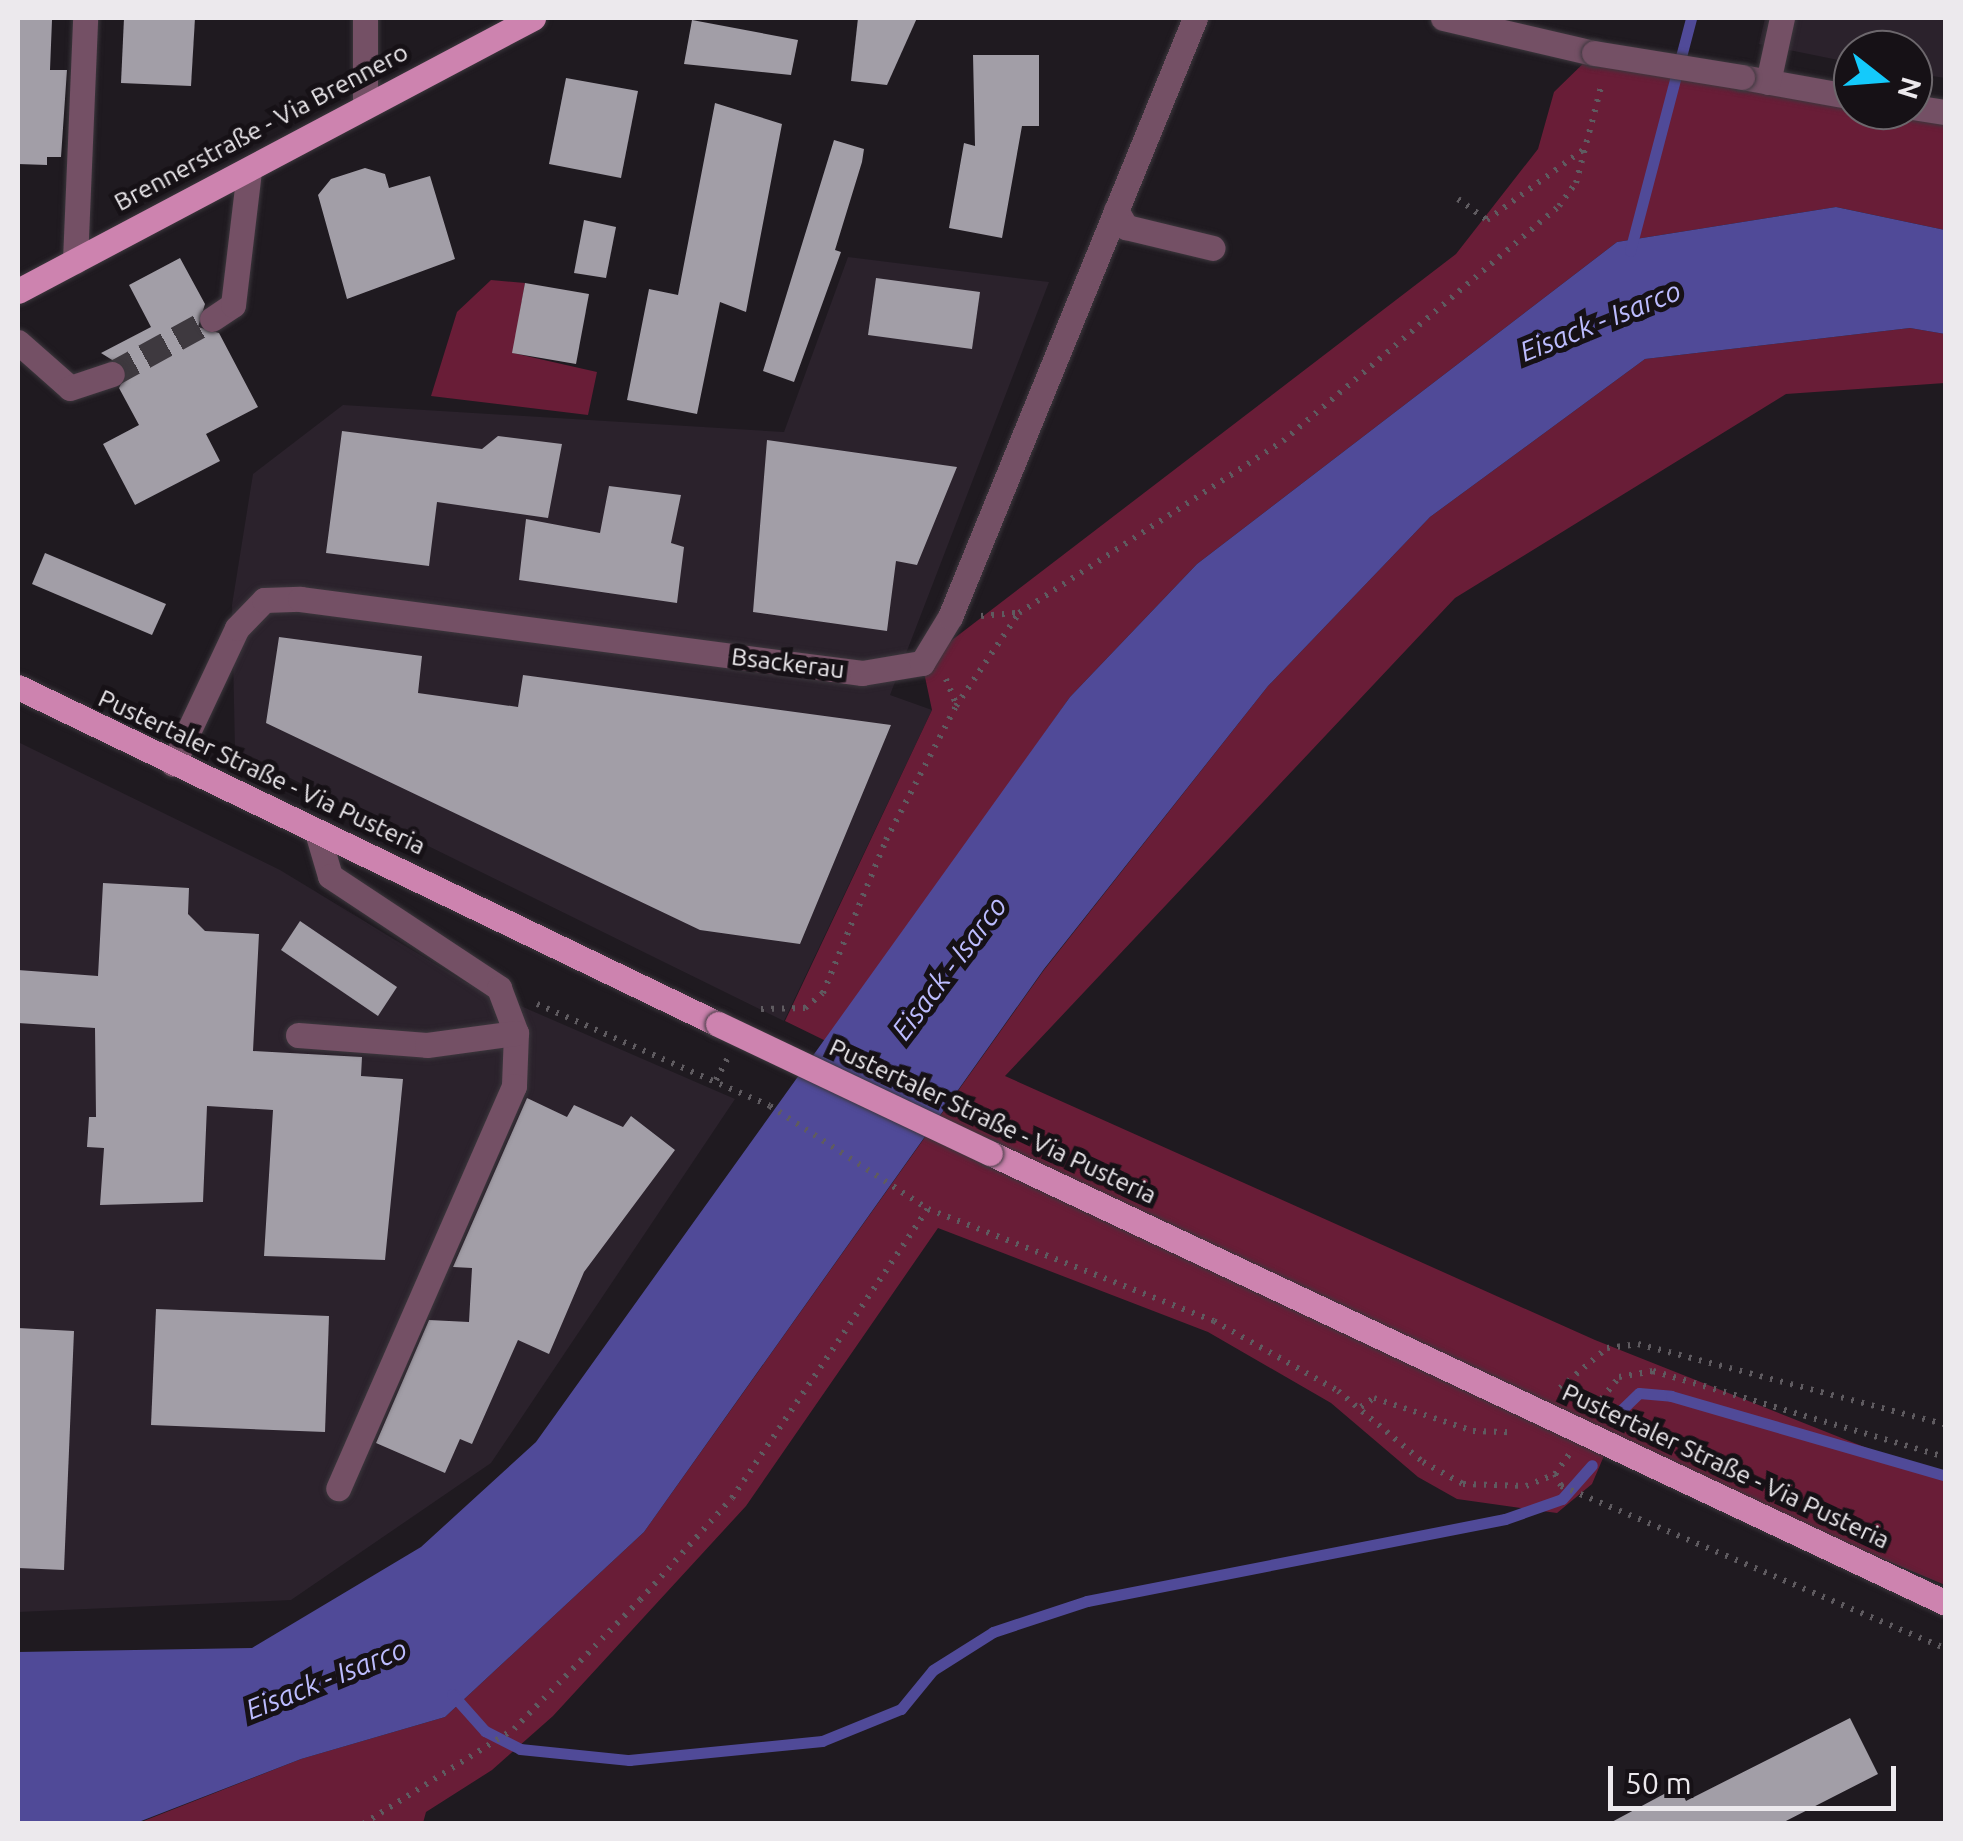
<!DOCTYPE html>
<html>
<head>
<meta charset="utf-8">
<style>
	body { margin:0 }
	#map { position:relative; width:1963px; height:1841px; overflow:hidden; background:#1f1a20; font-family:Ubuntu,sans-serif }
	div>[style] { position:absolute }
	[style*='--x'] { left:calc(var(--x)*1px); top:calc(var(--y)*1px); width:calc(var(--w)*1px); rotate:calc(var(--a)*1deg) }
	.built>* { inset:0; background:#2b222c }
	.green>* { inset:0; background:#691d37 }
	.water>* { inset:0; background:#504a98 }
	.stream>* { height:11px; margin:-5.5px; padding:0 5.5px; transform-origin:5.5px; border-radius:5.5px; background:#504a98 }
	.building>* { inset:0; background:#a29ea7 }
	.minor-tunnel>* { height:25px; margin-top:-12.5px; transform-origin:0; background:repeating-linear-gradient(90deg,#3e393f 0 25px,transparent 0 37px) }
	.path>* { height:6px; margin-top:-3px; transform-origin:0; background:repeating-linear-gradient(90deg,#5f5b60 0 2.5px,transparent 0 10.5px) }
	.roads { filter:drop-shadow(0 0 2px #3c373d) drop-shadow(0 0 2px #3c373d) }
	.minor>* { height:25px; margin:-12.5px; padding:0 12.5px; transform-origin:12.5px; border-radius:12.5px; background:#745065 }
	.major>* { height:25px; margin:-12.5px; padding:0 12.5px; transform-origin:12.5px; border-radius:12.5px; background:#cd83af }
	.bridges { filter:drop-shadow(0 0 2px #3c373d) drop-shadow(0 0 2px #3c373d) }
	.minor-bridge>* { height:25px; margin:-12.5px; padding:0 12.5px; transform-origin:12.5px; border-radius:12.5px; background:#745065 }
	.major-bridge>* { height:25px; margin:-12.5px; padding:0 12.5px; transform-origin:12.5px; border-radius:12.5px; background:#cd83af }
	span { translate:-50% -50%; white-space:nowrap; text-align:center; line-height:1.15; -webkit-text-stroke:10px #161116; paint-order:stroke }
	.street-label { font-size:25px; color:#ece9ed }
	.water-label { font-size:28px; color:#bcbcfe; font-style:italic }
	.frame { position:absolute; inset:0; border:20px solid #ece9ed; pointer-events:none }
	.north { position:absolute; left:1833px; top:30px; width:100px; height:100px; box-sizing:border-box; background:#161116; border:2px solid #6c676c; border-radius:50%; rotate:107deg; font-size:28px; font-weight:700; line-height:40px; text-align:center; color:#ece9ed }
	.north::after { content:''; display:block; margin:auto; width:35px; height:45px; background:#14cafb; clip-path:polygon(50% 0,100% 100%,50% 72%,0 100%) }
	.scale { position:absolute; left:1608px; top:1766px; width:288px; height:45px; box-sizing:border-box; border:5px solid #ece9ed; border-top:0; padding-left:12px; font-size:30px; line-height:35px; white-space:nowrap; color:#ece9ed; -webkit-text-stroke:8px #161116; paint-order:stroke }
</style>
</head>
<body>
<div id="map">
	<div class="built">
		<div style="clip-path:polygon(1765px 18px,1945px 18px,1945px 78px,1913px 73px,1913px 50px,1853px 50px,1853px 63px,1759px 44px)"></div>
		<div style="clip-path:polygon(848px 257px,1049px 282px,890px 695px,932px 710px,784px 1021px,235px 751px,232px 605px,253px 474px,343px 405px,784px 432px)"></div>
		<div style="clip-path:polygon(18px 742px,280px 870px,463px 981px,735px 1099px,491px 1463px,291px 1600px,18px 1612px)"></div>
	</div>
	<div class="green">
		<div style="clip-path:polygon(1594px 53px,1853px 97px,1853px 110px,1945px 112px,1945px 230px,1836px 207px,1617px 242px,1197px 564px,1070px 697px,828px 1042px,785px 1021px,932px 710px,922px 663px,1456px 254px,1538px 149px,1554px 92px)"></div>
		<div style="clip-path:polygon(491px 280px,525px 283px,513px 353px,597px 372px,588px 415px,431px 396px,457px 312px)"></div>
		<div style="clip-path:polygon(1910px 328px,1945px 334px,1945px 383px,1786px 394px,1455px 598px,1005px 1076px,1595px 1340px,1945px 1479px,1945px 1585px,1609px 1444px,1592px 1484px,1557px 1513px,1457px 1499px,1418px 1477px,1331px 1403px,1208px 1332px,938px 1228px,746px 1506px,553px 1716px,492px 1770px,426px 1812px,423px 1823px,136px 1824px,301px 1759px,445px 1717px,644px 1532px,1044px 970px,1268px 686px,1430px 517px,1645px 359px)"></div>
	</div>
	<div class="water">
		<div style="clip-path:polygon(1836px 207px,1945px 230px,1945px 334px,1910px 328px,1645px 359px,1430px 517px,1268px 686px,1044px 969px,644px 1532px,445px 1717px,301px 1759px,136px 1823px,18px 1823px,18px 1652px,252px 1648px,421px 1547px,536px 1442px,1070px 697px,1197px 564px,1617px 242px)"></div>
	</div>
	<div class="stream">
		<div style="--x:1630;--y:251;--w:241;--a:-75.3"></div>
		<div style="--x:1612;--y:1419;--w:37;--a:-44"></div>
		<div style="--x:1639;--y:1393;--w:32;--a:5"></div>
		<div style="--x:1671;--y:1396;--w:286;--a:16.2"></div>
		<div style="--x:452;--y:1694;--w:50;--a:48.3"></div>
		<div style="--x:485;--y:1731;--w:39;--a:27"></div>
		<div style="--x:520;--y:1749;--w:110;--a:5.8"></div>
		<div style="--x:629;--y:1760;--w:194;--a:-5.6"></div>
		<div style="--x:822;--y:1741;--w:85;--a:-22.1"></div>
		<div style="--x:901;--y:1709;--w:50;--a:-50.6"></div>
		<div style="--x:933;--y:1670;--w:71;--a:-32.3"></div>
		<div style="--x:993;--y:1632;--w:99;--a:-18.3"></div>
		<div style="--x:1087;--y:1601;--w:426;--a:-11.1"></div>
		<div style="--x:1505;--y:1519;--w:60;--a:-19.3"></div>
		<div style="--x:1562;--y:1499;--w:45;--a:-48.6"></div>
	</div>
	<div class="building">
		<div style="clip-path:polygon(124px 18px,195px 18px,191px 86px,121px 83px)"></div>
		<div style="clip-path:polygon(858px 18px,917px 18px,887px 85px,851px 81px)"></div>
		<div style="clip-path:polygon(18px 19px,52px 20px,50px 70px,67px 70px,61px 157px,47px 157px,47px 165px,18px 164px)"></div>
		<div style="clip-path:polygon(692px 20px,798px 40px,791px 75px,684px 64px)"></div>
		<div style="clip-path:polygon(973px 55px,1039px 55px,1039px 126px,1022px 126px,1002px 238px,949px 228px,964px 143px,975px 146px)"></div>
		<div style="clip-path:polygon(566px 78px,638px 91px,621px 178px,549px 164px)"></div>
		<div style="clip-path:polygon(715px 103px,782px 124px,746px 312px,720px 302px,697px 414px,627px 400px,649px 289px,678px 295px)"></div>
		<div style="clip-path:polygon(834px 140px,864px 149px,862px 162px,835px 250px,841px 252px,794px 382px,763px 371px)"></div>
		<div style="clip-path:polygon(365px 168px,385px 174px,389px 188px,430px 176px,455px 259px,347px 299px,318px 195px,331px 179px)"></div>
		<div style="clip-path:polygon(584px 220px,616px 227px,606px 278px,574px 273px)"></div>
		<div style="clip-path:polygon(180px 258px,205px 304px,198px 327px,219px 333px,258px 407px,206px 434px,220px 461px,135px 505px,103px 444px,139px 425px,119px 388px,128px 370px,101px 353px,151px 327px,129px 285px)"></div>
		<div style="clip-path:polygon(876px 278px,980px 292px,972px 349px,868px 335px)"></div>
		<div style="clip-path:polygon(525px 283px,589px 294px,576px 364px,512px 353px)"></div>
		<div style="clip-path:polygon(342px 431px,482px 449px,498px 436px,562px 444px,548px 518px,437px 502px,429px 566px,326px 553px)"></div>
		<div style="clip-path:polygon(767px 440px,957px 467px,917px 565px,896px 561px,887px 631px,753px 612px)"></div>
		<div style="clip-path:polygon(609px 486px,681px 495px,671px 543px,684px 547px,677px 603px,519px 580px,526px 519px,600px 533px)"></div>
		<div style="clip-path:polygon(45px 553px,166px 604px,152px 635px,32px 584px)"></div>
		<div style="clip-path:polygon(279px 637px,422px 656px,418px 693px,518px 707px,523px 675px,891px 725px,800px 944px,700px 930px,266px 723px)"></div>
		<div style="clip-path:polygon(103px 883px,189px 888px,188px 914px,205px 931px,259px 934px,253px 1051px,362px 1057px,361px 1076px,403px 1079px,385px 1260px,264px 1256px,273px 1110px,207px 1106px,203px 1202px,100px 1205px,104px 1148px,87px 1147px,89px 1117px,96px 1117px,95px 1028px,18px 1023px,18px 970px,98px 976px)"></div>
		<div style="clip-path:polygon(300px 921px,397px 987px,378px 1016px,281px 950px)"></div>
		<div style="clip-path:polygon(527px 1098px,567px 1117px,574px 1105px,623px 1127px,631px 1116px,675px 1150px,584px 1272px,549px 1354px,518px 1340px,472px 1444px,460px 1439px,445px 1473px,376px 1443px,429px 1320px,469px 1322px,472px 1268px,453px 1267px)"></div>
		<div style="clip-path:polygon(156px 1309px,329px 1316px,325px 1432px,151px 1425px)"></div>
		<div style="clip-path:polygon(18px 1328px,74px 1331px,64px 1570px,18px 1568px)"></div>
		<div style="clip-path:polygon(1850px 1718px,1878px 1774px,1780px 1824px,1608px 1824px,1679px 1786px,1686px 1801px)"></div>
	</div>
	<div class="minor-tunnel">
		<div style="--x:112;--y:374;--w:114;--a:-28.8"></div>
	</div>
	<div class="path">
		<div style="--x:1458;--y:199;--w:36;--a:36"></div>
		<div style="--x:1487;--y:220;--w:124;--a:-36.1"></div>
		<div style="--x:981;--y:616;--w:37;--a:-5"></div>
		<div style="--x:946;--y:679;--w:27;--a:68"></div>
		<div style="--x:537;--y:1004;--w:254;--a:23.6"></div>
		<div style="--x:770;--y:1106;--w:189;--a:33.1"></div>
		<div style="--x:928;--y:1209;--w:307;--a:21.4"></div>
		<div style="--x:1214;--y:1321;--w:142;--a:29.4"></div>
		<div style="--x:1338;--y:1391;--w:111;--a:39.9"></div>
		<div style="--x:1423;--y:1462;--w:46;--a:28.8"></div>
		<div style="--x:1463;--y:1484;--w:63;--a:1.8"></div>
		<div style="--x:1526;--y:1486;--w:31;--a:-22"></div>
		<div style="--x:1555;--y:1474;--w:24;--a:-54"></div>
		<div style="--x:761;--y:1009;--w:44;--a:-1.3"></div>
		<div style="--x:805;--y:1008;--w:23;--a:-40"></div>
		<div style="--x:823;--y:993;--w:165;--a:-67.6"></div>
		<div style="--x:886;--y:840;--w:151;--a:-62.4"></div>
		<div style="--x:956;--y:706;--w:112;--a:-55.9"></div>
		<div style="--x:1019;--y:613;--w:315;--a:-33.1"></div>
		<div style="--x:1283;--y:441;--w:362;--a:-40.4"></div>
		<div style="--x:1559;--y:206;--w:29;--a:-54"></div>
		<div style="--x:1576;--y:183;--w:103;--a:-75.4"></div>
		<div style="--x:716;--y:1080;--w:24;--a:-62"></div>
		<div style="--x:1560;--y:1388;--w:62;--a:-40.4"></div>
		<div style="--x:1607;--y:1348;--w:31;--a:-7"></div>
		<div style="--x:1638;--y:1344;--w:318;--a:14.7"></div>
		<div style="--x:1361;--y:1407;--w:16;--a:-35"></div>
		<div style="--x:1374;--y:1398;--w:104;--a:18.4"></div>
		<div style="--x:1473;--y:1431;--w:38;--a:2"></div>
		<div style="--x:1595;--y:1407;--w:38;--a:-51"></div>
		<div style="--x:1619;--y:1377;--w:35;--a:-10"></div>
		<div style="--x:1653;--y:1371;--w:305;--a:16.4"></div>
		<div style="--x:1555;--y:1474;--w:13;--a:63"></div>
		<div style="--x:1561;--y:1486;--w:418;--a:22.9"></div>
		<div style="--x:363;--y:1824;--w:178;--a:-32.2"></div>
		<div style="--x:514;--y:1729;--w:180;--a:-45.7"></div>
		<div style="--x:640;--y:1600;--w:137;--a:-48"></div>
		<div style="--x:732;--y:1498;--w:349;--a:-55.9"></div>
	</div>
	<div class="roads">
		<div class="minor">
			<div style="--x:1443;--y:18;--w:155;--a:13.1"></div>
			<div style="--x:1742;--y:77;--w:113;--a:10.2"></div>
			<div style="--x:1768;--y:82;--w:66;--a:-77.7"></div>
			<div style="--x:365;--y:105;--w:87;--a:-90"></div>
			<div style="--x:1913;--y:107;--w:33;--a:9"></div>
			<div style="--x:1116;--y:210;--w:20;--a:60"></div>
			<div style="--x:1126;--y:227;--w:89;--a:13.6"></div>
			<div style="--x:75;--y:261;--w:243;--a:-87.6"></div>
			<div style="--x:212;--y:319;--w:25;--a:-34"></div>
			<div style="--x:233;--y:305;--w:136;--a:-83.2"></div>
			<div style="--x:18;--y:342;--w:69;--a:41.5"></div>
			<div style="--x:70;--y:388;--w:44;--a:-18.4"></div>
			<div style="--x:173;--y:764;--w:150;--a:-64.8"></div>
			<div style="--x:237;--y:628;--w:39;--a:-46"></div>
			<div style="--x:264;--y:600;--w:36;--a:-2"></div>
			<div style="--x:300;--y:599;--w:567;--a:7.5"></div>
			<div style="--x:862;--y:673;--w:61;--a:-9.5"></div>
			<div style="--x:922;--y:663;--w:54;--a:-58.7"></div>
			<div style="--x:950;--y:617;--w:647;--a:-67.75"></div>
			<div style="--x:317;--y:832;--w:46;--a:73.5"></div>
			<div style="--x:330;--y:876;--w:203;--a:33.5"></div>
			<div style="--x:499;--y:988;--w:48;--a:69.3"></div>
			<div style="--x:516;--y:1033;--w:53;--a:92.2"></div>
			<div style="--x:514;--y:1086;--w:439;--a:113.6"></div>
			<div style="--x:298;--y:1035;--w:129;--a:4.4"></div>
			<div style="--x:427;--y:1045;--w:90;--a:-7.7"></div>
		</div>
		<div class="major">
			<div style="--x:18;--y:291;--w:583;--a:-27.93"></div>
			<div style="--x:18;--y:687;--w:777;--a:25.71"></div>
			<div style="--x:990;--y:1153;--w:1057;--a:25.21"></div>
		</div>
	</div>
	<div class="bridges">
		<div class="minor-bridge">
			<div style="--x:1594;--y:53;--w:150;--a:9.2"></div>
		</div>
		<div class="major-bridge">
			<div style="--x:718;--y:1024;--w:301;--a:25.4"></div>
		</div>
	</div>
	<div class="street-label">
		<span style="left:261px;top:127px;rotate:-28deg">Brennerstraße - Via Brennero</span>
		<span style="left:788px;top:663px;rotate:7deg">Bsackerau</span>
		<span style="left:262px;top:772px;rotate:25deg">Pustertaler Straße - Via Pusteria</span>
		<span style="left:993px;top:1121px;rotate:25deg">Pustertaler Straße - Via Pusteria</span>
		<span style="left:1726px;top:1466px;rotate:25deg">Pustertaler Straße - Via Pusteria</span>
	</div>
	<div class="water-label">
		<span style="left:1600px;top:321px;rotate:-22deg">Eisack - Isarco</span>
		<span style="left:949px;top:968px;rotate:-53deg">Eisack - Isarco</span>
		<span style="left:326px;top:1679px;rotate:-22deg">Eisack - Isarco</span>
	</div>
	<div class="frame"></div>
	<div class="north">N</div>
	<div class="scale">50 m</div>
</div>
</body>
</html>
